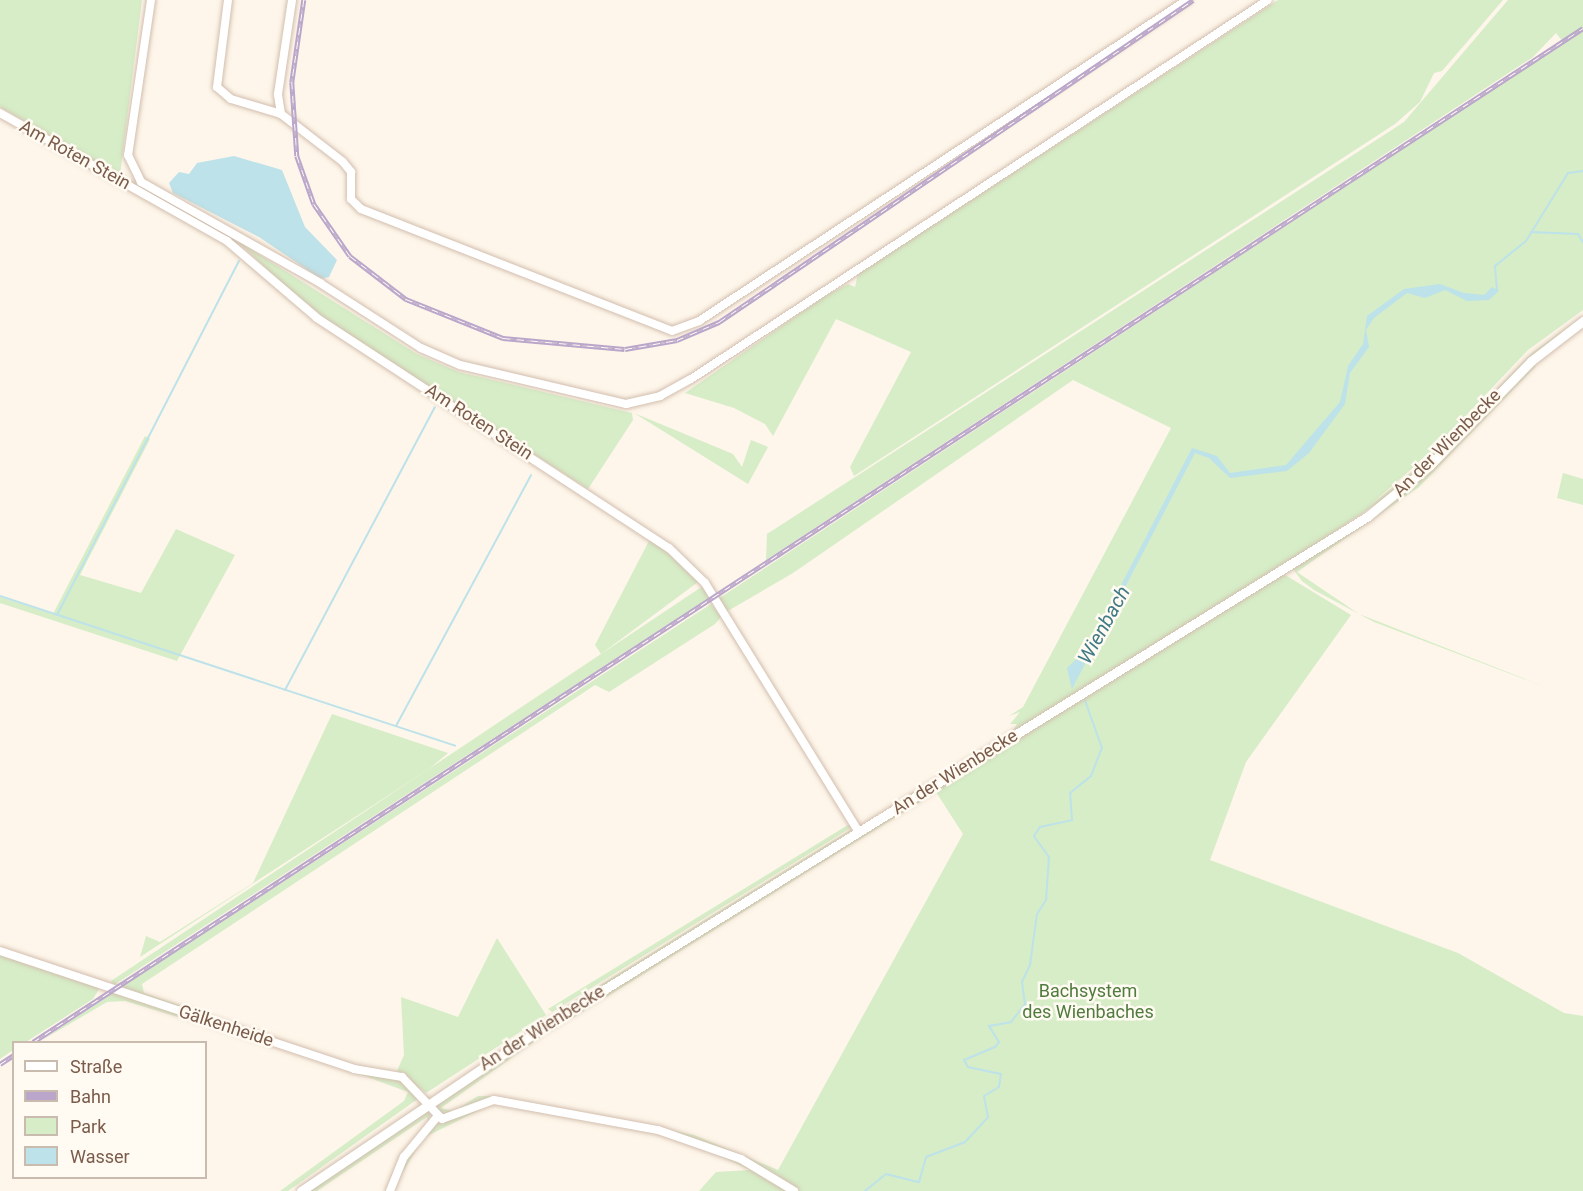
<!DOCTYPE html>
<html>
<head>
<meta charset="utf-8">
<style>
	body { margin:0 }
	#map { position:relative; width:1583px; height:1191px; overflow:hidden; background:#fef6ea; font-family:Roboto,sans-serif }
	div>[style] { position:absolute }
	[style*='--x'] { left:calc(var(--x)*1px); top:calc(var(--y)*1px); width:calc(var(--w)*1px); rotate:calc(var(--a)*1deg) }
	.green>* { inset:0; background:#d6edc7 }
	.water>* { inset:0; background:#bde2e9 }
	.stream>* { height:2px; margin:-1px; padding:0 1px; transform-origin:1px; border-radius:1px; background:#bde2e9 }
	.roads { filter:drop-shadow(0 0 2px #d2beae) drop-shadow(0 0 2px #d2beae) }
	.minor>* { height:8px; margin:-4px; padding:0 4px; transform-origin:4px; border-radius:4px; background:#fff }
	.tertiary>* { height:9px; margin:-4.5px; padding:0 4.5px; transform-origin:4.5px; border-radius:4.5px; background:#fff }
	.rail>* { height:4.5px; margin-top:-2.25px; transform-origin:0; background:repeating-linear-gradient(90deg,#fffaf2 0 7px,#baa6ca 0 14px); box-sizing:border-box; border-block:2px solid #baa6ca }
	span { translate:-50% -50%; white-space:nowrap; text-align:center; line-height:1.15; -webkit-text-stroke:5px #fffaf2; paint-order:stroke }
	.street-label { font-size:18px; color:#7b5c4b }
	.park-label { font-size:18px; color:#507b3f }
	.water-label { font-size:20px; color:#407b87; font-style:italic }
	.legend { position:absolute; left:12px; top:1041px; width:195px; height:138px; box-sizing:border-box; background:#fffaf2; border:2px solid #cabbaf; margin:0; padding:8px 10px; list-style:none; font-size:18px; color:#7b5c4b }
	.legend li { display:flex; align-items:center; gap:12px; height:30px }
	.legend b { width:30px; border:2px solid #cabbaf }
</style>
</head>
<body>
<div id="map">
	<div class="green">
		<div style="clip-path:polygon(0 0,142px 0,120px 175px,0 107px)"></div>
		<div style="clip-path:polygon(1278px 0,1503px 0,1442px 71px,1434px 73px,1420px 102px,1395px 124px,854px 476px,850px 467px,911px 352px,836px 319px,773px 436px,765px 424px,734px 408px,685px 393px,825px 296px,848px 284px,855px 287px,858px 274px)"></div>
		<div style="clip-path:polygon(evenodd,1508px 0,1583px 0,1583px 310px,1528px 350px,1434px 449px,1367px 508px,1427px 460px,1532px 353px,1583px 316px,1522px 365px,1430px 460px,1397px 490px,1277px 570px,1351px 615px,1246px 762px,1210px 860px,1458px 953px,1564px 1013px,1583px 1016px,1583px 1191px,699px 1191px,716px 1172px,750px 1170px,683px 1139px,494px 1103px,423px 1138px,392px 1191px,408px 1153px,435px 1125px,495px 1101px,682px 1138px,774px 1179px,730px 1152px,669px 1131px,491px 1098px,450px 1117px,438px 1114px,434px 1104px,529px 1040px,1022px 735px,1014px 729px,1017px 724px,1010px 724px,1020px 712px,1009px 716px,1023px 707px,1171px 428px,1073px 380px,793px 573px,726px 612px,718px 599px,1564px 43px,1556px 33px,1533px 57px,766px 560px,767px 534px,1404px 122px,1508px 0,936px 792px,963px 834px,778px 1170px,694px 1135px,492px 1096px,478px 1096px,454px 1111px,441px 1108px,531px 1044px,936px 792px)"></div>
		<div style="clip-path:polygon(236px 240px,417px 354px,459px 372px,632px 413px,633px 420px,588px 489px,314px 313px)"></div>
		<div style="clip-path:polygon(1531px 366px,1536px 366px,1419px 487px,1297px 572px,1359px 614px,1556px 691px,1374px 622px,1314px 590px,1302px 581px,1293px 569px,1399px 497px)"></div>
		<div style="clip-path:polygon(634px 413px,733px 454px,742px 467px,751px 440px,768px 447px,748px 484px)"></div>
		<div style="clip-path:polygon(145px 436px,150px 439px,80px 575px,141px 593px,176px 529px,235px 555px,177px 661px,0 603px,0 597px,53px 614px)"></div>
		<div style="clip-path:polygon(1563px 473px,1583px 479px,1583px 505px,1557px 498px)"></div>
		<div style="clip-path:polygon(651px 537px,698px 582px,601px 654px,595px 645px)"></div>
		<div style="clip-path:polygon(703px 586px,710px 597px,114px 985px,111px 981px)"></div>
		<div style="clip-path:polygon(711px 604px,721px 617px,715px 624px,609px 692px,595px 685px,142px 984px,144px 993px,326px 1056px,120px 988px)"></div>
		<div style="clip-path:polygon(332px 714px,448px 753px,429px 769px,140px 957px,146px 936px,160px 942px,253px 883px)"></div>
		<div style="clip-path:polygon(851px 823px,852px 827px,552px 1012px,548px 1009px)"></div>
		<div style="clip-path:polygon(850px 830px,850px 832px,556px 1015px,555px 1013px)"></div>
		<div style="clip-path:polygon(497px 938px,546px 1015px,426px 1093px,397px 1071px,404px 1055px,401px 997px,458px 1017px)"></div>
		<div style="clip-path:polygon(0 955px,98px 987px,99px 989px,93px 999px,26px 1042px,14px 1042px,13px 1050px,0 1059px)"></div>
		<div style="clip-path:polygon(113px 993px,142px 1002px,327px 1062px,125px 1001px,107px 1002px,39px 1042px)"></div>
		<div style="clip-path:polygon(332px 1064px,401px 1079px,419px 1098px,288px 1191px,280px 1191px,404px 1101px,408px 1092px)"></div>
		<div style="clip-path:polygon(426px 1110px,430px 1114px,429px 1124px,403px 1153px,428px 1122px,427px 1117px,317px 1191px,307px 1191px)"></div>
	</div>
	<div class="water">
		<div style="clip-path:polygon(234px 156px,282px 170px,305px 227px,337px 260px,329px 277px,321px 279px,259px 237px,173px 193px,169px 183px,179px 172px,189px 174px,197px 163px)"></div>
		<div style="clip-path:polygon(1440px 284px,1464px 293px,1484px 295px,1492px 287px,1499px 291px,1489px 300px,1467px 301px,1445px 290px,1425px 298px,1407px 293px,1374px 318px,1366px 330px,1369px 347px,1350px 373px,1345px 404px,1309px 453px,1287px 471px,1230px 478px,1209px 458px,1195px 453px,1072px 689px,1067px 668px,1089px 647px,1192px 448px,1217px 456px,1230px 473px,1286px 465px,1340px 402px,1348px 366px,1363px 344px,1367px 316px,1404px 289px)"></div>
	</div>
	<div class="stream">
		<div style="--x:1531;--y:232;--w:47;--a:2.4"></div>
		<div style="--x:1578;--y:234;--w:9;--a:58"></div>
		<div style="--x:1497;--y:290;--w:24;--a:-95"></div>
		<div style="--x:1495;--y:266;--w:40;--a:-39"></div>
		<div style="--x:1526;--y:241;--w:80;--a:-58.3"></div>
		<div style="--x:1568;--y:173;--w:15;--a:-8"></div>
		<div style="--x:0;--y:596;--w:479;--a:18.2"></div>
		<div style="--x:57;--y:615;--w:398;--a:-62.8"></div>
		<div style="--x:285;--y:690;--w:320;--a:-62.1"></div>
		<div style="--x:396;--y:726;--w:285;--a:-61.7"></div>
		<div style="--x:865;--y:1191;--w:27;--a:-39"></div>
		<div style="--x:886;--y:1174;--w:34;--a:14"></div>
		<div style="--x:919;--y:1182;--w:26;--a:-74"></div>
		<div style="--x:926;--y:1157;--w:42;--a:-21"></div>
		<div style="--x:965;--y:1142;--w:34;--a:-47"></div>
		<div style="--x:988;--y:1117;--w:21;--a:-101"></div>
		<div style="--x:984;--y:1096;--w:17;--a:-31"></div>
		<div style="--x:999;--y:1087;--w:13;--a:-81"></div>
		<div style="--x:1001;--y:1074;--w:34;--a:-168"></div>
		<div style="--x:968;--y:1067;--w:8;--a:-120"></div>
		<div style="--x:964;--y:1060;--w:34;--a:-23"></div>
		<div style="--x:995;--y:1047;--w:6;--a:-51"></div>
		<div style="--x:999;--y:1042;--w:19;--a:-122"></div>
		<div style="--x:989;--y:1026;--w:22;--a:-10"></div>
		<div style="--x:1011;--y:1022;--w:23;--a:-52"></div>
		<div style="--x:1025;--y:1004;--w:22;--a:-98"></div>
		<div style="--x:1022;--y:982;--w:19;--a:-65"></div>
		<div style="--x:1030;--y:965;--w:51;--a:-82.2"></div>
		<div style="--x:1037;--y:914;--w:17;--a:-57"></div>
		<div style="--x:1046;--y:900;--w:43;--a:-86"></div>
		<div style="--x:1049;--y:857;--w:26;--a:-126"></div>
		<div style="--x:1034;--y:836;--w:11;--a:-56"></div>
		<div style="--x:1040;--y:827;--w:33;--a:-12"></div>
		<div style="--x:1072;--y:820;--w:27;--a:-94"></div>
		<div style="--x:1070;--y:793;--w:27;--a:-39"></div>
		<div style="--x:1091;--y:776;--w:30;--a:-69"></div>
		<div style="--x:1102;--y:748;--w:56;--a:-109.7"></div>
	</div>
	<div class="roads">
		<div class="minor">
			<div style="--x:151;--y:0;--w:157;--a:98.4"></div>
			<div style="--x:128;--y:155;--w:30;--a:64"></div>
			<div style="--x:141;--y:182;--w:206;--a:29.4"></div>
			<div style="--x:320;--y:283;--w:120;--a:32.8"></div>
			<div style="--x:421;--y:348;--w:43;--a:23.6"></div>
			<div style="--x:460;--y:365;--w:171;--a:13.2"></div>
			<div style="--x:626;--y:404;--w:35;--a:-13"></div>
			<div style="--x:660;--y:396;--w:35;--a:-29"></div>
			<div style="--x:691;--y:379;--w:690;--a:-33.3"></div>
			<div style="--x:228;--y:0;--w:88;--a:97.2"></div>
			<div style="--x:217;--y:87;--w:18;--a:41"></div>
			<div style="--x:231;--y:99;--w:52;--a:16.7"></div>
			<div style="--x:281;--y:114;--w:78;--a:37.7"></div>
			<div style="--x:343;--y:162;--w:13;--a:51"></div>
			<div style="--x:351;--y:172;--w:27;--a:90"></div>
			<div style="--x:351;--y:199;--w:14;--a:45"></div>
			<div style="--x:361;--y:209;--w:334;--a:21.4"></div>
			<div style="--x:672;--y:331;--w:29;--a:-20"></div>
			<div style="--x:699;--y:321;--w:584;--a:-33.34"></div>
			<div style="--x:0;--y:113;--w:261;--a:29.4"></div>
			<div style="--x:227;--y:241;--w:118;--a:40.5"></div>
			<div style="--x:317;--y:318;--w:420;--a:33.2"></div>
			<div style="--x:669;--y:548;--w:50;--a:44.2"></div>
			<div style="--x:705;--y:583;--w:293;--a:58.3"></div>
			<div style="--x:281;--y:114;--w:20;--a:-99"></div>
			<div style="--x:278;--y:94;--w:95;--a:-81.5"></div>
			<div style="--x:0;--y:951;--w:373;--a:18.4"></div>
			<div style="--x:354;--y:1069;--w:49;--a:9.5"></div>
			<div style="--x:402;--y:1077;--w:58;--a:46.4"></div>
			<div style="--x:442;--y:1119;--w:55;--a:-20.1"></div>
			<div style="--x:494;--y:1100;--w:167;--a:10.4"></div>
			<div style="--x:658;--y:1130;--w:88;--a:19.3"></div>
			<div style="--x:741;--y:1159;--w:62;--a:31.1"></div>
			<div style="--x:390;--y:1191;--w:37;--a:-68"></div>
			<div style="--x:404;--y:1157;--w:52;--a:-50.5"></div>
		</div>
		<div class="tertiary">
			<div style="--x:301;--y:1191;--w:282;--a:-34.1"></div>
			<div style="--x:534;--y:1033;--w:981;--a:-31.79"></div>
			<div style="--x:1368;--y:516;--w:79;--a:-39.3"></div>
			<div style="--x:1429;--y:466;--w:146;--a:-45.8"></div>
			<div style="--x:1531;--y:361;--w:66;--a:-37.6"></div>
		</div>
	</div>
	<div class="rail">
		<div style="--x:304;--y:0;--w:83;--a:98.3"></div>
		<div style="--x:292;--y:82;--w:74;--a:86.1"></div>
		<div style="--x:297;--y:156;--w:51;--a:70.5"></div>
		<div style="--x:314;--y:204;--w:63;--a:55.3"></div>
		<div style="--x:350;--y:256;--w:71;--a:37.5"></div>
		<div style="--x:406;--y:299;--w:105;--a:21.9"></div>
		<div style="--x:503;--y:338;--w:122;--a:5.2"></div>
		<div style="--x:625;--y:349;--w:53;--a:-9.8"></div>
		<div style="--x:677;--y:340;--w:46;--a:-23.2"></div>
		<div style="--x:719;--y:322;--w:573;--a:-34.19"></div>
		<div style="--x:33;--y:1042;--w:1852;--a:-33.19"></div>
		<div style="--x:0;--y:1064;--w:17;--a:-33"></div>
	</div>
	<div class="street-label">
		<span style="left:75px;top:155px;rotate:29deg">Am Roten Stein</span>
		<span style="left:479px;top:422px;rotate:33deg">Am Roten Stein</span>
		<span style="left:1447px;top:443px;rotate:-45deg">An der Wienbecke</span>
		<span style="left:955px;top:772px;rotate:-32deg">An der Wienbecke</span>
		<span style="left:226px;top:1026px;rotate:18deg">Gälkenheide</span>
		<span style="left:542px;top:1028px;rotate:-32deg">An der Wienbecke</span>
	</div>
	<div class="park-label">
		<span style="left:1088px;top:1002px">Bachsystem<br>des Wienbaches</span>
	</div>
	<div class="water-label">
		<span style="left:1104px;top:625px;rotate:-61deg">Wienbach</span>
	</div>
	<ul class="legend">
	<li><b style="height:8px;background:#fff"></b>Straße</li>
	<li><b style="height:8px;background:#baa6ca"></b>Bahn</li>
	<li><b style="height:16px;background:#d6edc7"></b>Park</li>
	<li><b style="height:16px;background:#bde2e9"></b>Wasser</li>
	</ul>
</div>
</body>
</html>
